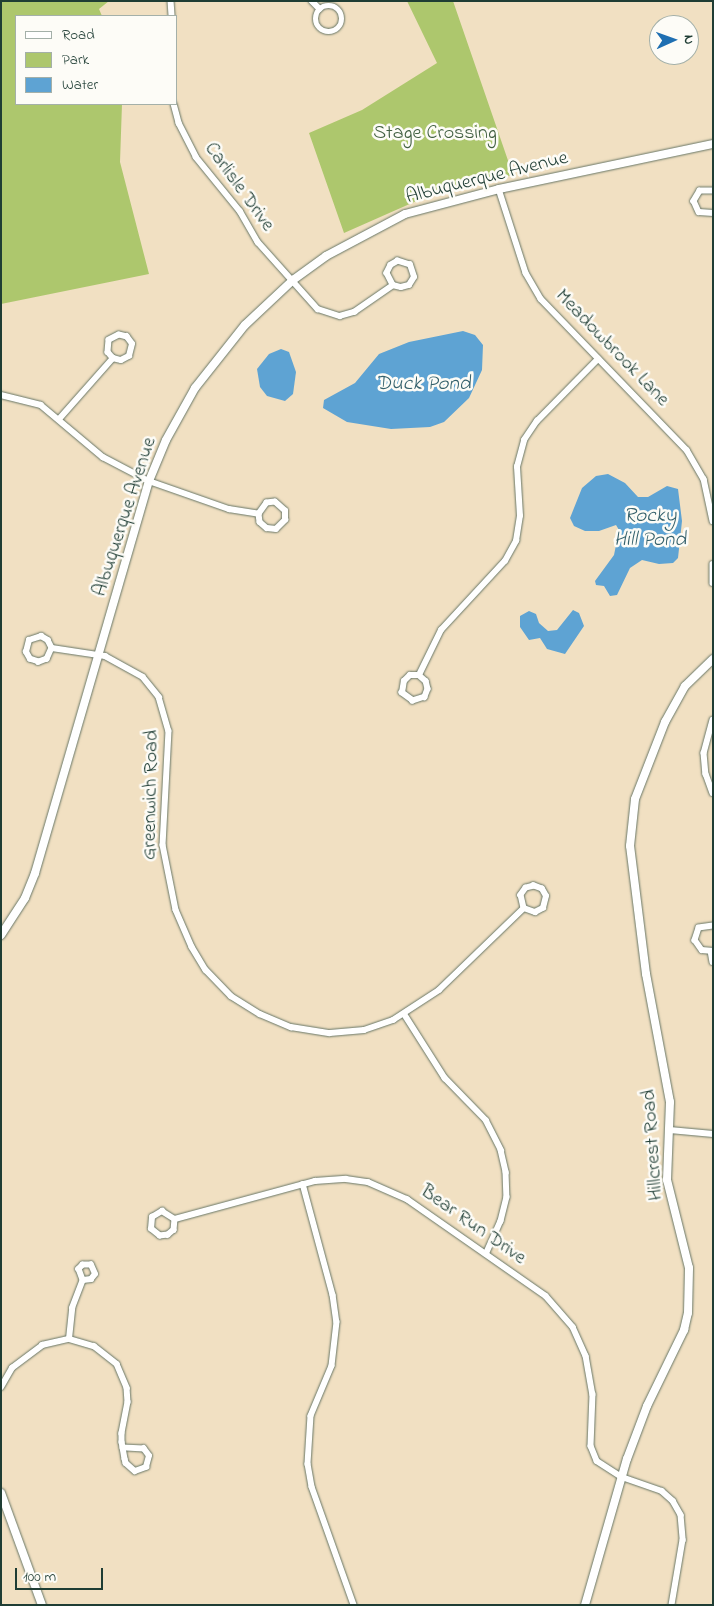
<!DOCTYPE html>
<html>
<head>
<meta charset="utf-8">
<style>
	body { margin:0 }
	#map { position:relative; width:714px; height:1606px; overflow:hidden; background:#f1e0c2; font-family:"Indie Flower",sans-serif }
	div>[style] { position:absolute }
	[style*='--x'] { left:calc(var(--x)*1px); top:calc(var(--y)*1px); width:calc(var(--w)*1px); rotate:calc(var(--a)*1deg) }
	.green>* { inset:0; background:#adc76d }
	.water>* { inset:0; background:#5ea3d3 }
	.roads { filter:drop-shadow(0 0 1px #687666) drop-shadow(0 0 1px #687666) }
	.street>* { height:5.5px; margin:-2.75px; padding:0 2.75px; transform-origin:2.75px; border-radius:2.75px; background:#fff }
	.street>.ring { margin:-2.75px; padding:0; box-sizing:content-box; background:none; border:5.5px solid #fff; border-radius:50% }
	.secondary>* { height:8px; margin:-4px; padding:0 4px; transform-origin:4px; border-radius:4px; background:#fff }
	span { translate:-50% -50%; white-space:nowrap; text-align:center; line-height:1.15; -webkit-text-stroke:5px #fdfcf7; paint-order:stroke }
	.park-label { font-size:20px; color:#426042 }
	.street-label { font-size:20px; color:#1f3d34 }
	.water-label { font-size:21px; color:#35616c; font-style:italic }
	.frame { position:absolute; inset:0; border:2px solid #1f3d34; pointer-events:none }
	.legend { position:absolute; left:15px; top:15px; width:162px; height:90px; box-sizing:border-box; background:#fdfcf7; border:1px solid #a4b0a9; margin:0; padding:6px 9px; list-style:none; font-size:15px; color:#1f3d34 }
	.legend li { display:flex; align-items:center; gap:10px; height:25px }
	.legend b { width:25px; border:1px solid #a4b0a9 }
	.north { position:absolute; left:649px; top:15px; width:50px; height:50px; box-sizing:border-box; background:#fdfcf7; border:1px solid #a4b0a9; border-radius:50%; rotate:88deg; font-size:14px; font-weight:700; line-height:20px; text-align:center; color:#1f3d34 }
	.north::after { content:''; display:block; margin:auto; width:18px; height:22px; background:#1f6fb2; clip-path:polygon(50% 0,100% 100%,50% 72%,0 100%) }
	.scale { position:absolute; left:15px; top:1568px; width:88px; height:22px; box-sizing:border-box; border:2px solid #1f3d34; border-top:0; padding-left:6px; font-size:15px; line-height:18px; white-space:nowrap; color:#1f3d34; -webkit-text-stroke:4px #fdfcf7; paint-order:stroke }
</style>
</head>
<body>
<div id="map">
	<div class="green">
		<div style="clip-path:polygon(1px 1px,109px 1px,99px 9px,102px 16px,16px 16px,16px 104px,122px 104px,120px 162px,149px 274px,1px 304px)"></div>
		<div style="clip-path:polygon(407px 1px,453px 1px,513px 175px,430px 195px,344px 233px,309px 133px,362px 110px,437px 63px)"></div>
	</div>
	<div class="water">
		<div style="clip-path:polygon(463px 331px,475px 335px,483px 345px,482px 370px,469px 398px,444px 422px,430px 427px,391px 429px,347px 422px,323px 408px,324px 400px,355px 383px,379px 354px,409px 342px)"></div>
		<div style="clip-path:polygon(281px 349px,289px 352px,296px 372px,293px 394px,285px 401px,267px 396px,260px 387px,257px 369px,269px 354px)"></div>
		<div style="clip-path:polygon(608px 474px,625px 483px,638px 497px,648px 497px,667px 486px,678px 489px,682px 521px,678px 558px,673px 563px,659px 564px,642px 560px,630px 568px,617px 595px,610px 596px,604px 586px,596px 585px,595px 581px,614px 555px,619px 530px,616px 525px,599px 531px,585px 531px,574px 526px,570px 518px,582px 488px,596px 476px)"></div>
		<div style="clip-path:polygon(573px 610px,579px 613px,584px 626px,565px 654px,547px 649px,540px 638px,529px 640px,520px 627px,520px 616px,529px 611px,536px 614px,539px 623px,548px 631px,557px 630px)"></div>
	</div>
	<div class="roads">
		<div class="street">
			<div style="--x:171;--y:1;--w:15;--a:86"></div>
			<div style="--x:312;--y:1;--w:11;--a:45"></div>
			<div class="ring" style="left:316px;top:6px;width:20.5px;height:20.5px"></div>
			<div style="--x:174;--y:104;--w:20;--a:75"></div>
			<div style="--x:179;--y:123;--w:38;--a:63"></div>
			<div style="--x:196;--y:157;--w:70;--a:50.8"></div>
			<div style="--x:240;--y:211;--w:36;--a:60"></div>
			<div style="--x:258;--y:242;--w:90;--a:48.2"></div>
			<div style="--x:318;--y:309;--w:23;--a:18"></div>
			<div style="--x:340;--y:316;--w:15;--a:-16"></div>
			<div style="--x:354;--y:312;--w:47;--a:-34.7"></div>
			<div style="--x:393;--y:285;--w:8;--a:14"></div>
			<div style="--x:401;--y:287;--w:8;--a:-14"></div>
			<div style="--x:409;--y:285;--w:9;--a:-58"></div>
			<div style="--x:414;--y:277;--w:13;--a:-108"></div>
			<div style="--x:410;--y:265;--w:13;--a:-162"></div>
			<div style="--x:398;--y:261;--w:8;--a:150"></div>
			<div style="--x:391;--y:265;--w:9;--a:117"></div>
			<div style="--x:387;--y:273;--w:13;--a:63"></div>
			<div style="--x:499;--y:189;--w:88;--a:72.2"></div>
			<div style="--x:526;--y:273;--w:30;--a:60"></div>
			<div style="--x:541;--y:299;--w:210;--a:46"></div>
			<div style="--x:687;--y:450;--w:34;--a:60"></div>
			<div style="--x:704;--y:479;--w:43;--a:77.9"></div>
			<div style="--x:713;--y:191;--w:13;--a:180"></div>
			<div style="--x:700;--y:191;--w:12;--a:121"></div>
			<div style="--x:694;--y:201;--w:12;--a:66"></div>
			<div style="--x:699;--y:212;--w:14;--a:4"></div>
			<div style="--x:1;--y:395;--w:41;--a:14"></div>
			<div style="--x:41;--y:405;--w:81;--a:40"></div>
			<div style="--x:103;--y:457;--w:52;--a:27.6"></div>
			<div style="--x:149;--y:481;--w:85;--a:19.3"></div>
			<div style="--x:229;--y:509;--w:30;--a:9"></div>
			<div style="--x:259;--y:514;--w:8;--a:83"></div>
			<div style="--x:260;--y:522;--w:9;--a:41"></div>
			<div style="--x:267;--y:528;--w:9;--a:6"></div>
			<div style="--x:276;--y:529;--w:13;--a:-45"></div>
			<div style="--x:285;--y:520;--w:9;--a:-90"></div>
			<div style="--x:285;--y:511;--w:13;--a:-138"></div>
			<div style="--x:275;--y:502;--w:8;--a:173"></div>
			<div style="--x:267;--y:503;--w:14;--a:126"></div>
			<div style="--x:60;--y:418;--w:80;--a:-48.5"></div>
			<div style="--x:113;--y:358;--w:8;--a:14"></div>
			<div style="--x:121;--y:360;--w:9;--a:-27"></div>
			<div style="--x:129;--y:356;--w:12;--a:-76"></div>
			<div style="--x:132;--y:344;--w:9;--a:-126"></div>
			<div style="--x:127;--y:337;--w:8;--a:-166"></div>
			<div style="--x:119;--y:335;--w:11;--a:153"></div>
			<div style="--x:109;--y:340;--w:12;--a:95"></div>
			<div style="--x:108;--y:352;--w:8;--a:50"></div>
			<div style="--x:713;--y:564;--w:19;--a:90"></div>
			<div style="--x:52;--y:648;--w:12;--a:114"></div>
			<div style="--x:47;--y:659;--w:9;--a:159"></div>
			<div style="--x:39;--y:662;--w:9;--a:-162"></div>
			<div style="--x:30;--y:659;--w:8;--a:-120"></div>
			<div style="--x:26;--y:652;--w:12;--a:-76"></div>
			<div style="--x:29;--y:640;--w:13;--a:-18"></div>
			<div style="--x:41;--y:636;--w:8;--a:30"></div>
			<div style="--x:48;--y:640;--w:9;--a:63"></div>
			<div style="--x:52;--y:648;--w:54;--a:8.6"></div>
			<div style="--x:105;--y:656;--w:43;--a:28.9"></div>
			<div style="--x:143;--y:677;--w:26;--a:51"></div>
			<div style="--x:159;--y:697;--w:35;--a:74"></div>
			<div style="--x:169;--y:731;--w:114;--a:93"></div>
			<div style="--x:163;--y:845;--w:66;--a:78.7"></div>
			<div style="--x:176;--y:910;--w:40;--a:66.6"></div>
			<div style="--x:192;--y:947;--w:27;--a:59"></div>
			<div style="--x:206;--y:970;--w:36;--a:46"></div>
			<div style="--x:231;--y:996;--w:34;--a:32"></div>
			<div style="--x:260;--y:1014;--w:34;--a:23"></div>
			<div style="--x:291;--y:1027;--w:39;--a:9"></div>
			<div style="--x:330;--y:1033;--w:34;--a:-5"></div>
			<div style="--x:364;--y:1030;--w:31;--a:-19"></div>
			<div style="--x:393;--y:1020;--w:55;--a:-33.1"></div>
			<div style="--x:439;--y:990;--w:118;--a:-44"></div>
			<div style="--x:524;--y:908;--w:12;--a:20"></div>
			<div style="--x:535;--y:912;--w:9;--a:-27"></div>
			<div style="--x:543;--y:908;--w:12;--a:-76"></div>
			<div style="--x:546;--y:896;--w:8;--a:-120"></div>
			<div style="--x:542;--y:889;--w:9;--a:-159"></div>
			<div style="--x:534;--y:886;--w:8;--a:166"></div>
			<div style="--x:526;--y:888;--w:9;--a:126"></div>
			<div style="--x:521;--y:895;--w:13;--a:77"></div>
			<div style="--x:419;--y:675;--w:9;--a:41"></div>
			<div style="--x:426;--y:681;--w:8;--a:76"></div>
			<div style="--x:428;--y:689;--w:9;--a:111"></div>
			<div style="--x:425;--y:697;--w:13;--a:162"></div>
			<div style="--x:413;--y:701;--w:14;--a:-144"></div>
			<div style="--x:402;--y:693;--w:12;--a:-81"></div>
			<div style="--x:404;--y:681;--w:8;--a:-45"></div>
			<div style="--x:410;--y:675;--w:9;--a:0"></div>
			<div style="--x:419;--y:675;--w:50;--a:-63.9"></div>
			<div style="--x:441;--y:630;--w:94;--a:-47.2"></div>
			<div style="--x:505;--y:561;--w:23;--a:-61"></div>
			<div style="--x:516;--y:541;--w:25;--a:-81"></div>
			<div style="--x:520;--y:516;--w:49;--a:-93.5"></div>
			<div style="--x:517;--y:467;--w:28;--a:-75"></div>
			<div style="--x:524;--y:440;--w:23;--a:-56"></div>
			<div style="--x:537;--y:421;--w:87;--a:-45.5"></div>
			<div style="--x:713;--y:720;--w:34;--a:105"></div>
			<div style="--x:704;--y:753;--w:21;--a:85"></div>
			<div style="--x:706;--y:774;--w:20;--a:70"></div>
			<div style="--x:713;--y:926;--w:14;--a:172"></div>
			<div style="--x:699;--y:928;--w:13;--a:108"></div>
			<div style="--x:695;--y:940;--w:12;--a:55"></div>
			<div style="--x:702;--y:950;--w:11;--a:5"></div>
			<div style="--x:711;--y:951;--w:11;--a:80"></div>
			<div style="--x:405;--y:1015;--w:75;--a:57.6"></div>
			<div style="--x:445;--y:1078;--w:59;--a:45.7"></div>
			<div style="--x:486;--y:1120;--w:34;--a:63"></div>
			<div style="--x:501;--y:1150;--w:23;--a:77"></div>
			<div style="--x:506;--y:1172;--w:25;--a:88"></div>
			<div style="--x:507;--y:1197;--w:25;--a:104"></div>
			<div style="--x:501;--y:1221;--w:36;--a:114"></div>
			<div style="--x:670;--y:1130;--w:43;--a:5.3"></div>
			<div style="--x:303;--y:1184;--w:115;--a:74.9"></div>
			<div style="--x:333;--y:1295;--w:27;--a:82"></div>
			<div style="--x:337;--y:1322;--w:44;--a:96.5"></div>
			<div style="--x:332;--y:1366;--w:54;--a:112.8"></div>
			<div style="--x:311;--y:1416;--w:48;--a:93.6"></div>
			<div style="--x:308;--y:1464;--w:23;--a:80"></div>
			<div style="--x:312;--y:1487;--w:125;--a:70.4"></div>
			<div style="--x:175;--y:1219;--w:11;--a:95"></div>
			<div style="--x:174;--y:1230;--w:8;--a:140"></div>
			<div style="--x:168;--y:1235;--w:8;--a:173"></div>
			<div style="--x:160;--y:1236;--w:11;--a:-142"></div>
			<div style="--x:151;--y:1229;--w:12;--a:-85"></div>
			<div style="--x:152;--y:1217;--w:12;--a:-31"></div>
			<div style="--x:162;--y:1211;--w:15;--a:32"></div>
			<div style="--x:175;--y:1219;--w:145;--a:-15.2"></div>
			<div style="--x:315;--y:1181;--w:31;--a:-4"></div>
			<div style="--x:346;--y:1179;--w:22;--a:8"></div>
			<div style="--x:368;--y:1182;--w:43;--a:23.6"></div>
			<div style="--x:407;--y:1199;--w:169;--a:34.9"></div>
			<div style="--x:546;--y:1296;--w:41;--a:48.9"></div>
			<div style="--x:573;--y:1327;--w:32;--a:66"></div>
			<div style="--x:586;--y:1356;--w:39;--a:80"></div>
			<div style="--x:593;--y:1394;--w:52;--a:92.2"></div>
			<div style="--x:591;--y:1446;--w:16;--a:68"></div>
			<div style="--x:597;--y:1461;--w:30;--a:33"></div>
			<div style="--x:622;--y:1477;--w:42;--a:19.3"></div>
			<div style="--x:662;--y:1491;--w:15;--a:42"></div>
			<div style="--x:673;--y:1501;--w:16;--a:60"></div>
			<div style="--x:681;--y:1515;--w:25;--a:85"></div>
			<div style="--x:683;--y:1540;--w:66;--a:99.6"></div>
			<div style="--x:69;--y:1339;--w:31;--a:-84"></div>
			<div style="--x:72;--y:1308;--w:30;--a:-69"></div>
			<div style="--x:83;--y:1280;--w:8;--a:-7"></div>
			<div style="--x:91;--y:1279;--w:6;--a:-51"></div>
			<div style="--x:95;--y:1274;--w:10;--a:-114"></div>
			<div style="--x:91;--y:1265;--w:8;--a:180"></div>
			<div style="--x:83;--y:1265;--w:6;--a:135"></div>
			<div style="--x:79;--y:1269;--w:12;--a:70"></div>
			<div style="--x:1;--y:1387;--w:22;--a:-60"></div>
			<div style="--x:12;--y:1368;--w:38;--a:-37"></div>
			<div style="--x:42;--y:1345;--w:28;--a:-13"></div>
			<div style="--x:69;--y:1339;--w:26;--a:16"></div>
			<div style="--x:94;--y:1346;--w:29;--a:38"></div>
			<div style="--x:117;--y:1364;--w:26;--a:67"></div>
			<div style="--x:127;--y:1388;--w:14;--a:86"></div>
			<div style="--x:128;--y:1402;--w:32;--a:101"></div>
			<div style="--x:122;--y:1433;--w:9;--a:90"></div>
			<div style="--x:122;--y:1442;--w:17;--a:80"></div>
			<div style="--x:125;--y:1459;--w:4;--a:76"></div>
			<div style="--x:126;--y:1463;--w:12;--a:42"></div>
			<div style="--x:135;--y:1471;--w:12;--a:-20"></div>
			<div style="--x:146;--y:1467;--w:11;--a:-75"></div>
			<div style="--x:149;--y:1456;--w:9;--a:-126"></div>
			<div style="--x:144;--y:1449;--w:21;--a:-177"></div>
		</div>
		<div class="secondary">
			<div style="--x:1;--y:935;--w:44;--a:-57"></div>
			<div style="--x:25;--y:898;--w:27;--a:-68"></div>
			<div style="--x:35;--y:873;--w:408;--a:-73.8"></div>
			<div style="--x:149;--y:481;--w:44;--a:-67.5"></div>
			<div style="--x:166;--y:440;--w:60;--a:-60.9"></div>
			<div style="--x:195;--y:388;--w:80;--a:-51.6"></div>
			<div style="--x:245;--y:325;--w:66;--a:-43.2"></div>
			<div style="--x:293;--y:280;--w:41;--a:-36"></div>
			<div style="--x:326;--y:256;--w:89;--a:-28"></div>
			<div style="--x:405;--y:214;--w:97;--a:-14.9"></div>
			<div style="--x:499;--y:189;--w:219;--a:-11.9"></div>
			<div style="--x:1;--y:1493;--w:119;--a:69.9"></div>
			<div style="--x:585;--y:1605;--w:152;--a:-74"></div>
			<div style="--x:627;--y:1459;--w:57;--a:-69.3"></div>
			<div style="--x:647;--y:1406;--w:85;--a:-64"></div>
			<div style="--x:684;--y:1330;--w:17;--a:-77"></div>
			<div style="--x:688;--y:1313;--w:45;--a:-88.7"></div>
			<div style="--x:689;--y:1268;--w:91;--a:-104"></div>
			<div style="--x:667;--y:1180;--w:78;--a:-87.8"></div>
			<div style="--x:670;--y:1102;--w:130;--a:-100.6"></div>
			<div style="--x:646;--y:974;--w:129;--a:-97.1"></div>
			<div style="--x:630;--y:846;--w:47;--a:-83.9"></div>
			<div style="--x:635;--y:799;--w:83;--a:-68.7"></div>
			<div style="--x:665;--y:722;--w:41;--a:-60.9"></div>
			<div style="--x:685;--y:686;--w:39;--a:-44"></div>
		</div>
	</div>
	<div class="park-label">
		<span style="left:435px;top:133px">Stage Crossing</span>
	</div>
	<div class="street-label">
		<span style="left:487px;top:178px;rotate:-14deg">Albuquerque Avenue</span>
		<span style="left:239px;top:187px;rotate:54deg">Carlisle Drive</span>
		<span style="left:612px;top:348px;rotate:46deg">Meadowbrook Lane</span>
		<span style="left:125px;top:517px;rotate:-72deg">Albuquerque Avenue</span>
		<span style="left:151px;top:795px;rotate:-89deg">Greenwich Road</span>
		<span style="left:653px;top:1145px;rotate:-94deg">Hillcrest Road</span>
		<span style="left:473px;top:1225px;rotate:35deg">Bear Run Drive</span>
	</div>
	<div class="water-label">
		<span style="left:423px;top:384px">Duck Pond</span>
		<span style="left:650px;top:528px">Rocky<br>Hill Pond</span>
	</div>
	<div class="frame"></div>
	<ul class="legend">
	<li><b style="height:6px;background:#fff"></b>Road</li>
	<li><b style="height:14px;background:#adc76d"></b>Park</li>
	<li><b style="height:14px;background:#5ea3d3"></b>Water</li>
	</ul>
	<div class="north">N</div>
	<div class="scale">100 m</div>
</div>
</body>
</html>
